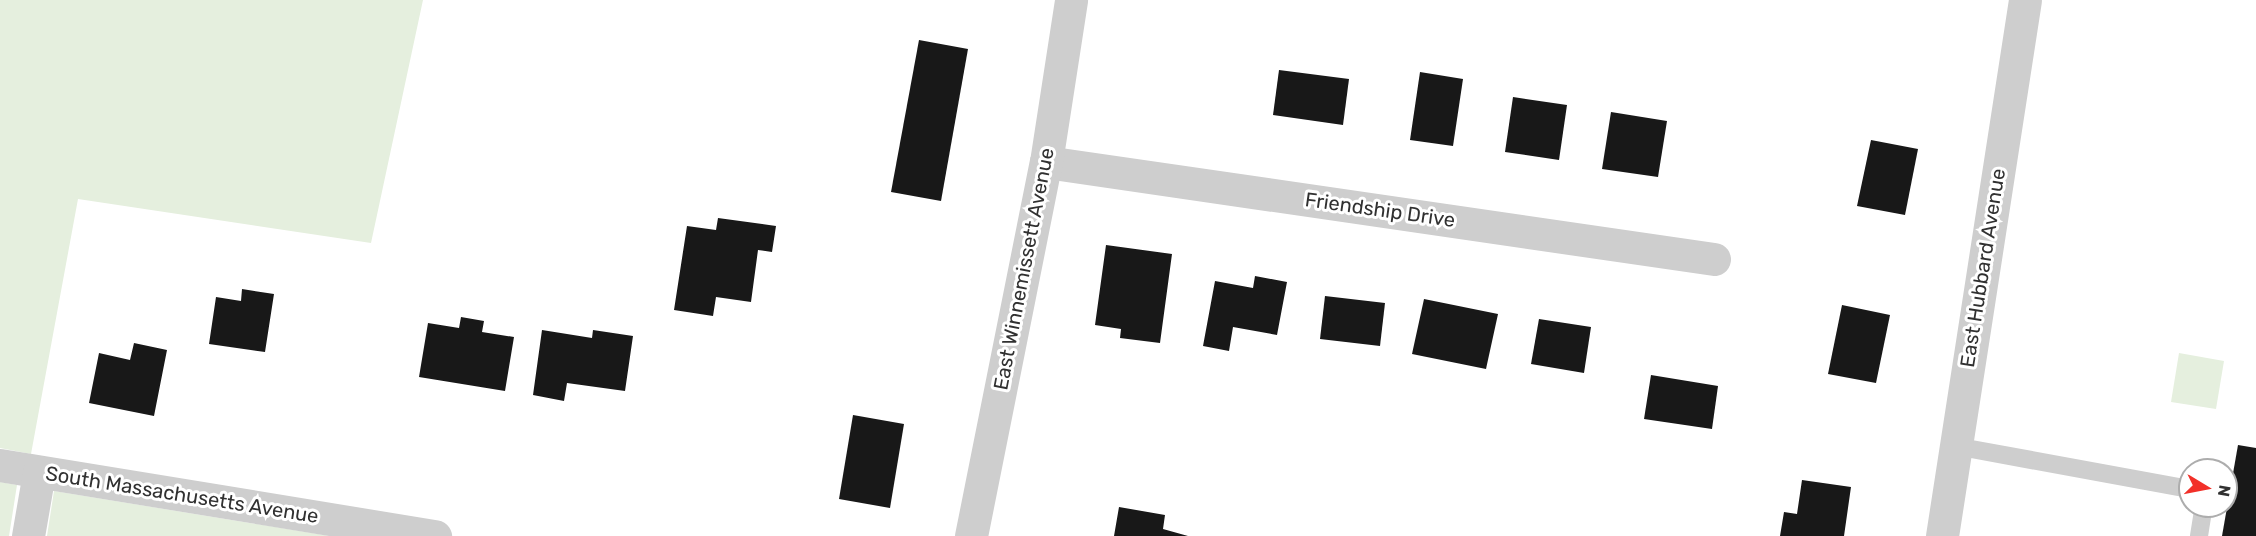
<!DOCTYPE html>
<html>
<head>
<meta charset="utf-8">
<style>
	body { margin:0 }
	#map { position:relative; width:2256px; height:536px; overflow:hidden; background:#fff; font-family:Rubik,sans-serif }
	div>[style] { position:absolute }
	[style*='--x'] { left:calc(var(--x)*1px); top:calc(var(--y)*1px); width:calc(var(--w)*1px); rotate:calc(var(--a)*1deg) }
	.green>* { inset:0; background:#e5efde }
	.building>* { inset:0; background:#181818 }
	.service>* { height:18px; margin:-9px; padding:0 9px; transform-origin:9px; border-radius:9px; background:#cecece }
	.minor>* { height:33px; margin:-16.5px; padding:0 16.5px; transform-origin:16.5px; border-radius:16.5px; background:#cecece }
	span { translate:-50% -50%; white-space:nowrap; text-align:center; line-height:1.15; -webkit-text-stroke:6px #fff; paint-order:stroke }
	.street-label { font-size:20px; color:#313131 }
	.north { position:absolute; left:2178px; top:458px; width:60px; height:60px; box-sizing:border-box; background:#fff; border:2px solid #adadad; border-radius:50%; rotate:100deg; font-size:16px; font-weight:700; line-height:24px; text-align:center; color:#313131 }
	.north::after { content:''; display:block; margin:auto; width:21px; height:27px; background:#f23029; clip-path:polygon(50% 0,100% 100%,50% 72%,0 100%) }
</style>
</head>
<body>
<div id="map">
	<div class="green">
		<div style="clip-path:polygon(0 0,423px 0,371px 243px,78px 199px,31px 454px,0 448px)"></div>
		<div style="clip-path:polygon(2179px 353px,2224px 361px,2216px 409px,2171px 402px)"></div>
		<div style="clip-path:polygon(0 482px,17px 485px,9px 536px,0 536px)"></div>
		<div style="clip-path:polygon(54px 491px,330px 536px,47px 536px)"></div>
	</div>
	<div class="building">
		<div style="clip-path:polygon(919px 40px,968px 49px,941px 201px,891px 192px)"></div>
		<div style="clip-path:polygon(1279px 70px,1349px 79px,1343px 125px,1273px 115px)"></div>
		<div style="clip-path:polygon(1420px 72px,1463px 79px,1453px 146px,1410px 140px)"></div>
		<div style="clip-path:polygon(1513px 97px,1567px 105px,1559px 160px,1505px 152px)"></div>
		<div style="clip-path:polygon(1611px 112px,1667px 121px,1658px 177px,1602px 169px)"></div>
		<div style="clip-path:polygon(1871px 140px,1918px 149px,1905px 215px,1857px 206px)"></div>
		<div style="clip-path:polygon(718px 218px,776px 226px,772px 252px,758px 250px,751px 302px,716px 297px,713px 316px,674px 310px,687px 226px,716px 230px)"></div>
		<div style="clip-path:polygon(1106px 245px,1172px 254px,1160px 343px,1120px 338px,1121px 329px,1095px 325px)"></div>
		<div style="clip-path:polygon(1255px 276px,1287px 282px,1277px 335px,1233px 327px,1229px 351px,1203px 346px,1215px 281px,1253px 288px)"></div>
		<div style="clip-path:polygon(242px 289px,274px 294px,265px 352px,209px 344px,216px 297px,241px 301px)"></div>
		<div style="clip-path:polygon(1325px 296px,1385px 303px,1380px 346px,1320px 339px)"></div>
		<div style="clip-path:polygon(1424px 299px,1498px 314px,1486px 369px,1412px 354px)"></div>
		<div style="clip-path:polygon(1842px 305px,1890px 315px,1876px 383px,1828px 374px)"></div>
		<div style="clip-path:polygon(461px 317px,484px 321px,482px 332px,514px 337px,505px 391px,419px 377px,428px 323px,459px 328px)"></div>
		<div style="clip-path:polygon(1539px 319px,1591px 327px,1584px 373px,1531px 364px)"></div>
		<div style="clip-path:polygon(542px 330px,592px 338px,593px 330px,633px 336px,625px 391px,567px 383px,564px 401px,533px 395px)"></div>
		<div style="clip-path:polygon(134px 343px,167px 350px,154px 416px,89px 403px,99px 353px,130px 360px)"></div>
		<div style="clip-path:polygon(1651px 375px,1718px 386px,1712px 429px,1644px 419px)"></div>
		<div style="clip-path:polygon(853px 415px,904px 424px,890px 508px,839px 499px)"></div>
		<div style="clip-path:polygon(2238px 445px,2256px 448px,2256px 536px,2222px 536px)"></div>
		<div style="clip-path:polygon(1802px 480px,1851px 487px,1844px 536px,1780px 536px,1784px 512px,1797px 514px)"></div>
		<div style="clip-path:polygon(1119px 507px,1165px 515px,1163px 529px,1188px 536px,1114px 536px)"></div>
	</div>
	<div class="service">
		<div style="--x:1955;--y:446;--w:239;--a:10.4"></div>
		<div style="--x:2199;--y:536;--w:30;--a:-81"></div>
	</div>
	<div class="minor">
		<div style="--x:1046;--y:162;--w:675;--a:8.26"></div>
		<div style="--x:0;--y:465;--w:441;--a:9.3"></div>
		<div style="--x:28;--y:536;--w:65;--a:-80.2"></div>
		<div style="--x:971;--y:536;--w:381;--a:-78.7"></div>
		<div style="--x:1046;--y:162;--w:164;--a:-81.2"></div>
		<div style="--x:1942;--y:536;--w:542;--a:-81.2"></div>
	</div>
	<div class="street-label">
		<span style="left:1380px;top:210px;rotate:8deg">Friendship Drive</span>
		<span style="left:1983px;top:268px;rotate:-81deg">East Hubbard Avenue</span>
		<span style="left:1024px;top:269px;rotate:-79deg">East Winnemissett Avenue</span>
		<span style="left:182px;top:495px;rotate:9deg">South Massachusetts Avenue</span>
	</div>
	<div class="north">N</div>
</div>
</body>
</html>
